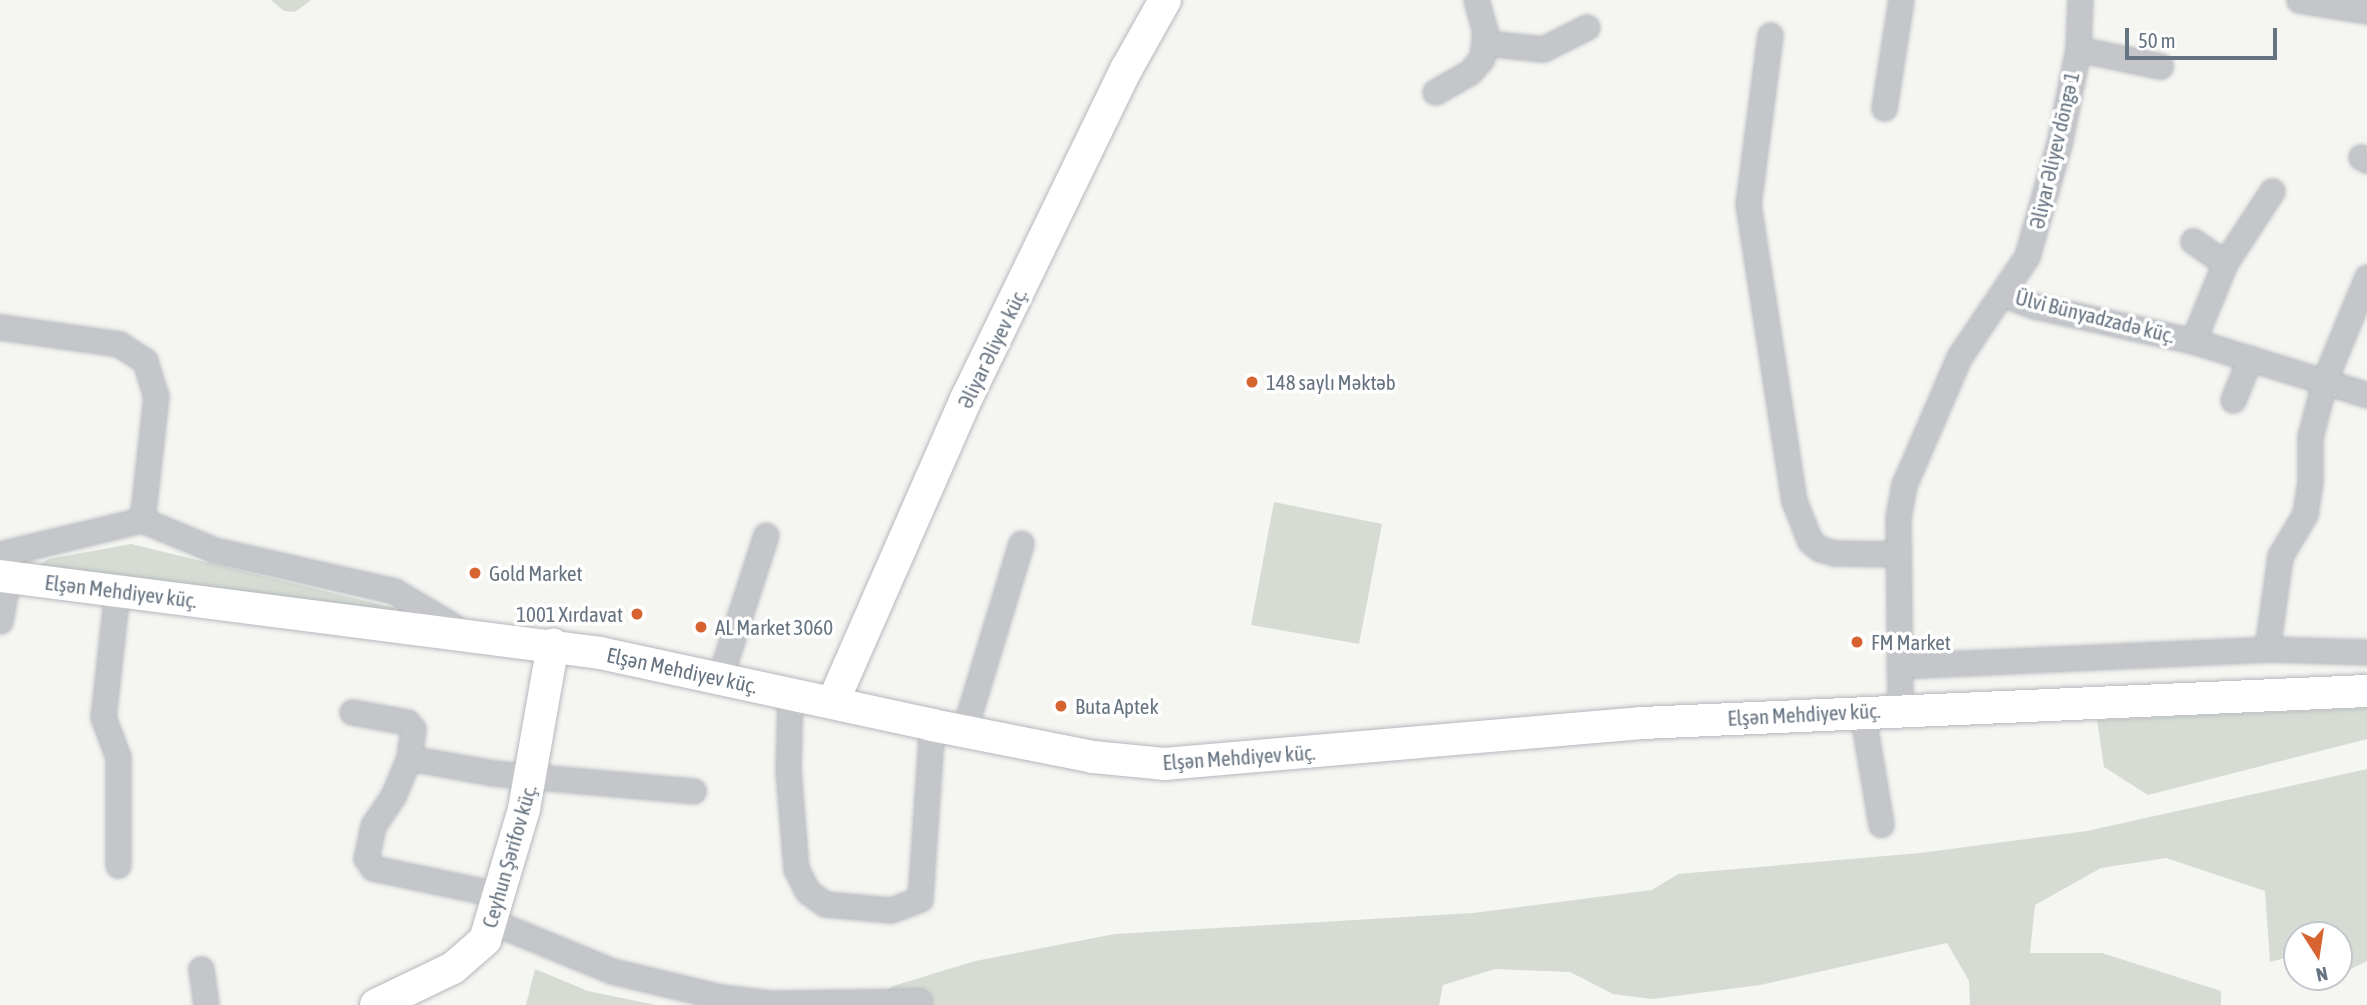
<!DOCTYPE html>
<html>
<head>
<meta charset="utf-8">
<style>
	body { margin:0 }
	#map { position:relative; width:2367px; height:1005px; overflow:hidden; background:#f5f5f2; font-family:"Asap Condensed",sans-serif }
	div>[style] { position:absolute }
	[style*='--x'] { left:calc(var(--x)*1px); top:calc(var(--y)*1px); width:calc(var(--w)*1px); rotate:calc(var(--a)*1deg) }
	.green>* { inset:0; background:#d6dcd3 }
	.roads { filter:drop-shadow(0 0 2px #b4b8bc) drop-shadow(0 0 2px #b4b8bc) }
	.street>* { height:23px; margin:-11.5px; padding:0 11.5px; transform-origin:11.5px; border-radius:11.5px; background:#c4c6ca }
	.secondary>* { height:32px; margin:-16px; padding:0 16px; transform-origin:16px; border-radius:16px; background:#fff }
	.dots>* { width:19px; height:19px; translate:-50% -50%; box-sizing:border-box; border:4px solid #fff; border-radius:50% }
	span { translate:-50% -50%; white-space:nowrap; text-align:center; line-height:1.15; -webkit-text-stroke:7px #fff; paint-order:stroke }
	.street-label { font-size:21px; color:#667381 }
	.poi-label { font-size:21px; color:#667381 }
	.left { translate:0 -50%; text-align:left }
	.right { translate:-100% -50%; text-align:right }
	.north { position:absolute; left:2283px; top:921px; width:70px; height:70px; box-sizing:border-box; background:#fff; border:2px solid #c2c7cd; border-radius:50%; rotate:168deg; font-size:19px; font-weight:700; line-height:28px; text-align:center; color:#667381 }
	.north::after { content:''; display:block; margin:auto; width:24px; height:32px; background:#d76331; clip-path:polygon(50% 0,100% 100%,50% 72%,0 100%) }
	.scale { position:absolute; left:2125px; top:28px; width:152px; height:32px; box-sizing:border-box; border:4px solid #667381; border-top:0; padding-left:9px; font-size:21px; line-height:24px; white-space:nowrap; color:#667381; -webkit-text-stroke:5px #fff; paint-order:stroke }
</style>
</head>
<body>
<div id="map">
	<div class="green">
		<div style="clip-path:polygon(271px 0,311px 0,295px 12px,284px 11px)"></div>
		<div style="clip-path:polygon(1274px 502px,1382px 524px,1359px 644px,1251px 625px)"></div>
		<div style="clip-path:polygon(131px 544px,395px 608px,393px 612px,34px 569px,48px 559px)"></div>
		<div style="clip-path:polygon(2367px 708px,2367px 739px,2148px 795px,2104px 767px,2097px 720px)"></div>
		<div style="clip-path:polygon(2367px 769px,2367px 961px,2339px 975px,2339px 935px,2297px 935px,2297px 955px,2270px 962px,2265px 891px,2166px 858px,2101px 868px,2035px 905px,2030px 953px,2102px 953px,2221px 991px,2221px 1005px,1970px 1005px,1969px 981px,1947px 943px,1760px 985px,1653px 999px,1613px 994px,1570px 972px,1495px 969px,1443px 985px,1439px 1005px,868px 1005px,893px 986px,975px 961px,1115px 934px,1473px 913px,1652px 890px,1678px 874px,1920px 853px,2087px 831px)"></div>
		<div style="clip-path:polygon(535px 969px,588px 991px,656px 1005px,526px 1005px)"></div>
	</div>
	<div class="roads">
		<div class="street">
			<div style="--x:2299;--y:0;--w:69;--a:9.2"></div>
			<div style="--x:1770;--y:35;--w:170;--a:97.4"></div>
			<div style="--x:1748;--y:204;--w:301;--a:81.2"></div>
			<div style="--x:1794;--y:501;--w:43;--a:68.2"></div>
			<div style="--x:1810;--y:541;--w:13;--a:39"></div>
			<div style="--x:1820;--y:549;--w:16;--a:15"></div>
			<div style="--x:1835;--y:553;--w:63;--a:0.9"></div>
			<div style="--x:1486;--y:43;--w:57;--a:6"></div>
			<div style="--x:1543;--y:49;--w:49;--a:-26.6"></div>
			<div style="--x:2078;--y:49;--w:84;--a:11.7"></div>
			<div style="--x:1435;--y:92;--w:40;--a:-29.7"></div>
			<div style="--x:1470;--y:72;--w:18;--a:-49"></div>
			<div style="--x:1482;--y:58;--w:27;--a:-84"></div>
			<div style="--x:1485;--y:31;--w:32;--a:-106"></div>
			<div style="--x:1884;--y:108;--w:109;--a:-81.1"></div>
			<div style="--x:2361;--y:157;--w:7;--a:27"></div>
			<div style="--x:2193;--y:241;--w:39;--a:35"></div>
			<div style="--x:2003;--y:294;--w:34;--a:21"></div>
			<div style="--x:2035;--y:306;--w:162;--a:12.5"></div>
			<div style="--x:2193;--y:341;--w:182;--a:17.2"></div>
			<div style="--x:0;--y:327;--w:120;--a:8.1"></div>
			<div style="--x:119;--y:344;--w:31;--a:33"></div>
			<div style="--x:145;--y:361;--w:37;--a:73"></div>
			<div style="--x:156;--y:396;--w:125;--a:96.4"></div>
			<div style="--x:2193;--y:341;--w:84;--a:-67.7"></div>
			<div style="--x:2225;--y:263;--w:86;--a:-56.9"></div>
			<div style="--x:2233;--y:400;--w:45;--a:-68"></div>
			<div style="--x:0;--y:554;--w:146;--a:-13.5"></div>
			<div style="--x:142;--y:520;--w:78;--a:22.6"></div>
			<div style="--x:214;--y:550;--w:185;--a:12.8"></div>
			<div style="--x:394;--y:591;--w:82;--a:30.6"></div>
			<div style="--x:117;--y:591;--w:127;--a:96.3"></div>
			<div style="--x:103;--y:717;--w:43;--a:69.4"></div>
			<div style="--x:118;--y:757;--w:108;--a:90"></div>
			<div style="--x:0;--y:621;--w:45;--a:-79.7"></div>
			<div style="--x:2267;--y:649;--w:94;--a:-82"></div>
			<div style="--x:2280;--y:556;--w:49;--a:-59.2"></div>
			<div style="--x:2305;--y:514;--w:32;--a:-81"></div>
			<div style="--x:2310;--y:482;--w:45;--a:-90"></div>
			<div style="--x:2310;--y:437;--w:60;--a:-75.5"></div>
			<div style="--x:2325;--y:379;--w:110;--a:-67.6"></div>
			<div style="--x:1899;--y:666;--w:368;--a:-2.6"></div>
			<div style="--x:2267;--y:649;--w:100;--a:1.7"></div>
			<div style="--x:720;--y:677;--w:149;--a:-72.1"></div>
			<div style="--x:790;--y:694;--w:76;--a:91.5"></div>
			<div style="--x:788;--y:770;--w:99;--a:85.4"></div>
			<div style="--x:796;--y:869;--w:25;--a:63"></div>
			<div style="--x:807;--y:891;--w:22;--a:36"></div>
			<div style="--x:825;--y:904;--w:66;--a:5.2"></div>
			<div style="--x:891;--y:910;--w:31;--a:-21"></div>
			<div style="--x:920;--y:899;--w:174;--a:-86.1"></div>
			<div style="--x:1900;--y:709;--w:191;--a:-90.6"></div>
			<div style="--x:1898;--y:518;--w:34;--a:-80"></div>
			<div style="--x:1904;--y:485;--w:139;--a:-66.7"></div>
			<div style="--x:1959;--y:357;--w:122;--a:-56"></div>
			<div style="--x:2027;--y:256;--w:116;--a:-74.1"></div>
			<div style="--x:2059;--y:144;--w:97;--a:-78.7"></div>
			<div style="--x:2078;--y:49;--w:49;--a:-87.7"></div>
			<div style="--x:1862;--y:711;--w:115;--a:80.5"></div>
			<div style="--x:352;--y:712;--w:56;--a:10.3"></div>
			<div style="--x:407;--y:722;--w:9;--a:49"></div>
			<div style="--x:413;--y:729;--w:29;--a:98"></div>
			<div style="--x:409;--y:758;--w:41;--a:112.8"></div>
			<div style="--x:393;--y:796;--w:36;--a:124"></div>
			<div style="--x:373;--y:826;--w:33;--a:102"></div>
			<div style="--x:366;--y:858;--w:12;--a:55"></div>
			<div style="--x:373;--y:868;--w:131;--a:11.9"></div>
			<div style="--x:964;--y:731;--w:196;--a:-73.1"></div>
			<div style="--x:409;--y:758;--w:85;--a:10.1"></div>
			<div style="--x:493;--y:773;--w:201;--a:5.1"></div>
			<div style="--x:493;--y:922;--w:129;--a:22.4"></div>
			<div style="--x:612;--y:971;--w:111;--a:13.5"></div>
			<div style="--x:720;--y:997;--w:50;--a:6.8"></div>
			<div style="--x:770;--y:1003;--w:149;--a:-0.8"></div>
			<div style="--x:201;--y:969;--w:36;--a:82"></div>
		</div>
		<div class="secondary">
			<div style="--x:0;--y:576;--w:605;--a:7.31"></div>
			<div style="--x:600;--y:653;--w:340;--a:12.2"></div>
			<div style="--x:932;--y:725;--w:164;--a:11.2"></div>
			<div style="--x:1093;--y:757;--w:71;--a:5.6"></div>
			<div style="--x:1164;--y:764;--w:480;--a:-4.9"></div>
			<div style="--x:1642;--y:723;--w:726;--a:-2.53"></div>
			<div style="--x:833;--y:702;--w:331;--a:-66.3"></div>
			<div style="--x:966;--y:399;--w:368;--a:-64.1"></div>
			<div style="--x:1127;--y:68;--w:78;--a:-60.8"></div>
			<div style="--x:376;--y:1005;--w:85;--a:-25.7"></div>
			<div style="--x:453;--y:968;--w:43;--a:-41.2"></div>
			<div style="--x:485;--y:940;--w:137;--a:-73.4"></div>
			<div style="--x:524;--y:809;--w:167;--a:-80"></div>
		</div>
	</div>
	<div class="dots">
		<div style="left:1252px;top:382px;background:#d76331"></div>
		<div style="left:475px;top:573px;background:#d76331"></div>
		<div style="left:637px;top:614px;background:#d76331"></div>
		<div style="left:701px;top:627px;background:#d76331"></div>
		<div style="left:1857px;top:642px;background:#d76331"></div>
		<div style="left:1061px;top:706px;background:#d76331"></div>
	</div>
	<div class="street-label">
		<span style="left:2054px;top:150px;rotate:-77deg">Əliyar Əliyev döngə 1</span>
		<span style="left:2095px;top:316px;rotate:14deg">Ülvi Bünyadzadə küç.</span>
		<span style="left:992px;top:348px;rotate:-64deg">Əliyar Əliyev küç.</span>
		<span style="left:121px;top:591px;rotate:7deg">Elşən Mehdiyev küç.</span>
		<span style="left:682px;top:670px;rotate:12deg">Elşən Mehdiyev küç.</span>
		<span style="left:1804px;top:714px;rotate:-3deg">Elşən Mehdiyev küç.</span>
		<span style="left:1239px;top:757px;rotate:-4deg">Elşən Mehdiyev küç.</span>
		<span style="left:509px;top:856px;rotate:-74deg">Ceyhun Şərifov küç.</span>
	</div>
	<div class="poi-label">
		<span class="left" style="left:1266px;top:382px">148 saylı Məktəb</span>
		<span class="left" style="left:489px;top:573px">Gold Market</span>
		<span class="right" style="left:623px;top:614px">1001 Xırdavat</span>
		<span class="left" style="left:715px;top:627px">AL Market 3060</span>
		<span class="left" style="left:1871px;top:642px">FM Market</span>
		<span class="left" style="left:1075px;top:706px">Buta Aptek</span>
	</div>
	<div class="north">N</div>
	<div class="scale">50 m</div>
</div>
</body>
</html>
